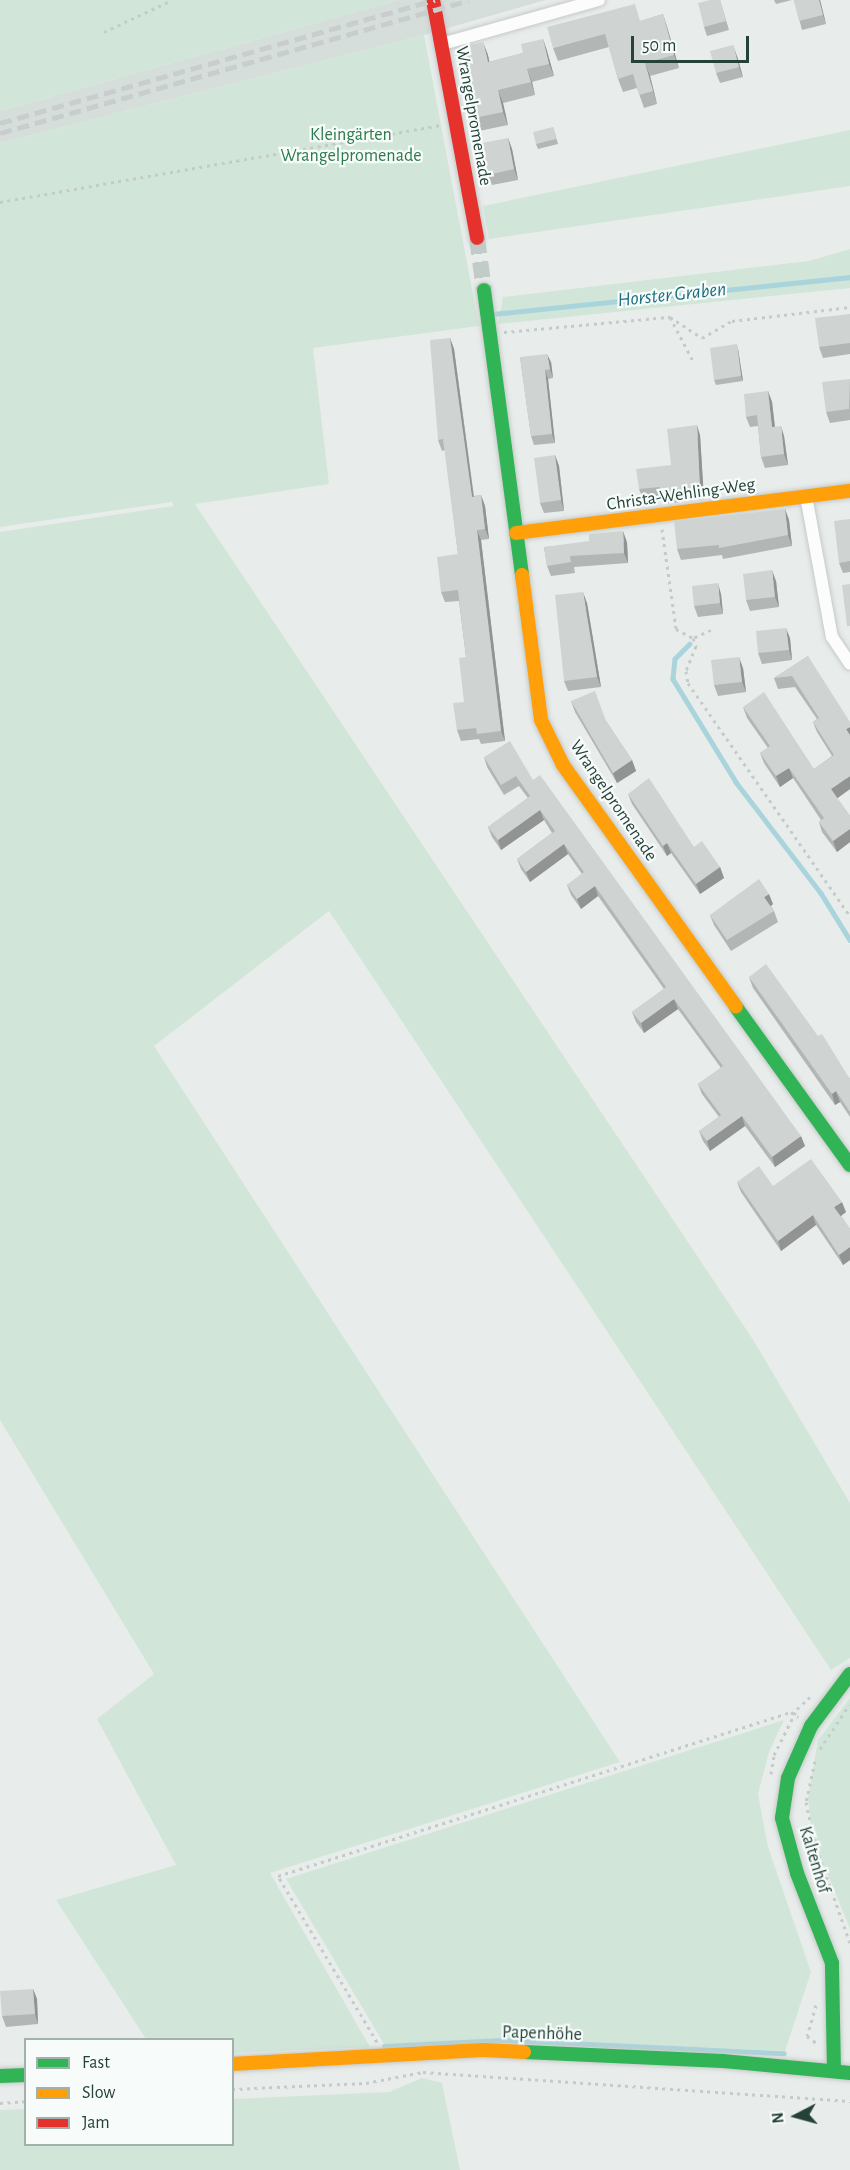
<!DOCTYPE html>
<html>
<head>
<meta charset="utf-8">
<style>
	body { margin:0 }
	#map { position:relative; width:850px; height:2170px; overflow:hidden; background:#e8edeb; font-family:"Alegreya Sans",sans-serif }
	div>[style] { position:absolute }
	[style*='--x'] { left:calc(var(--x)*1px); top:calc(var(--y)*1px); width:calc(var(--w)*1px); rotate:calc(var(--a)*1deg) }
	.built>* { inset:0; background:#d6dedb }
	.green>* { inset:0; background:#d1e6d8 }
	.stream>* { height:4.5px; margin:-2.25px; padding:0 2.25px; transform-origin:2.25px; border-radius:2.25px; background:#a9d4db }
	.secondary-tunnel>* { height:16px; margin-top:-8px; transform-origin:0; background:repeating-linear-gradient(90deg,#c1cbc8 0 16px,transparent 0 24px) }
	.path>* { height:3px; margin-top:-1.5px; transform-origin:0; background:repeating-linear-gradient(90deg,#c3ccca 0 3px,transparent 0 7.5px) }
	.roads { filter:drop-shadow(0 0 2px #c5cac8) drop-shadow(0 0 2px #c5cac8) }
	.street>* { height:12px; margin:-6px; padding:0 6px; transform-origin:6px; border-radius:6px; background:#fcfcfc }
	.fast>* { height:14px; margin:-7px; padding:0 7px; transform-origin:7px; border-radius:7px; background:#30b455 }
	.slow>* { height:14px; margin:-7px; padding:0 7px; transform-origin:7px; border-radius:7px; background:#ff9f0a }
	.jam>* { height:14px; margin:-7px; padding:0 7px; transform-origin:7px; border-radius:7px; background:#e5322d }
	.rail>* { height:4.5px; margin-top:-2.25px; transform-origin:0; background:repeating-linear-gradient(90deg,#c9cdcc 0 12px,transparent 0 18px) }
	.wall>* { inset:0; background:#b2b6b5 }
	.shaded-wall>* { inset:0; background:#919493 }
	.building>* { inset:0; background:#cfd4d2 }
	span { translate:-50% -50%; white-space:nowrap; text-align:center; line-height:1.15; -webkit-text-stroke:4.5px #f7fbf9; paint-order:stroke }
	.street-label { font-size:18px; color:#24423a }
	.park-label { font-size:18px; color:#2d7a4b }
	.water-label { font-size:20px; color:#1c6f80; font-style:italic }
	.legend { position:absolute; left:24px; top:2038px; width:210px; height:108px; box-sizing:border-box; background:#f7fbf9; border:2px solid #a3b1ad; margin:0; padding:8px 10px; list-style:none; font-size:18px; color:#24423a }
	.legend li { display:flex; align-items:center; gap:12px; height:30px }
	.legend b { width:30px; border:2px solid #a3b1ad }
	.north { position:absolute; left:766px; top:2086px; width:60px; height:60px; -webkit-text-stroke:4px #f7fbf9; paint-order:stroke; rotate:264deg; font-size:16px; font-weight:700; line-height:24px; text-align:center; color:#24423a }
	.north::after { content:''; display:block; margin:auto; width:21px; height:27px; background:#24423a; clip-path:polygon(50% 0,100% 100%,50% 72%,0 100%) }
	.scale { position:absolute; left:631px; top:36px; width:118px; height:27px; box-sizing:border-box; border:3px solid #24423a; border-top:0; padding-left:8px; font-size:18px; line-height:21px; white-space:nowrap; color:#24423a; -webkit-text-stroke:4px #f7fbf9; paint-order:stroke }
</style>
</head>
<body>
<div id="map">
	<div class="built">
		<div style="clip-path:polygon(398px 0,546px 0,424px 35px,0 143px,0 111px)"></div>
	</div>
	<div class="green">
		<div style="clip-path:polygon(0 0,398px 0,0 111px)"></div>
		<div style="clip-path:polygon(424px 35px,479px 326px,313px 348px,329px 484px,195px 504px,752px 1338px,850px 1503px,850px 1658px,831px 1670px,329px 911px,154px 1046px,620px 1762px,270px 1873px,370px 2047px,233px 2053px,232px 2040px,146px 2039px,56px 1900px,176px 1865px,97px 1719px,154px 1674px,0 1420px,0 532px,173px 506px,172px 502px,0 527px,0 143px)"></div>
		<div style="clip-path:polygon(850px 130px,850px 186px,489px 239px,483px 206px)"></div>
		<div style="clip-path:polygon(850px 249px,850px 288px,498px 324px,503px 297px,809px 261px)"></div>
		<div style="clip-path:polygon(850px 1698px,850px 1929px,812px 1836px,808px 1798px,818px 1740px)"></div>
		<div style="clip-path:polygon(784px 1720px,769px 1752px,758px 1794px,768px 1847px,811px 1972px,785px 2051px,505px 2039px,384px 2044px,286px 1879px)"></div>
		<div style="clip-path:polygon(422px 2078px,442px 2083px,460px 2170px,0 2170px,0 2110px,25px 2109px,26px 2144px,232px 2144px,233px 2099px,389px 2092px)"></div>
	</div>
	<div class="stream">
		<div style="--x:493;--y:314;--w:359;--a:-5.9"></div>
		<div style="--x:690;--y:644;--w:21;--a:135"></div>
		<div style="--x:675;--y:659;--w:20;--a:96"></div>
		<div style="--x:673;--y:679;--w:121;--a:58.5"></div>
		<div style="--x:736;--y:782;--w:140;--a:52.6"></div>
		<div style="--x:821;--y:893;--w:55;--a:58.3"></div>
		<div style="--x:384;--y:2046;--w:120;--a:-2.9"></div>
		<div style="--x:504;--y:2040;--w:280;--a:2.7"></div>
	</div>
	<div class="secondary-tunnel">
		<div style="--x:477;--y:238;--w:52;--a:82.3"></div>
	</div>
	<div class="path">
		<div style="--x:104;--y:32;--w:75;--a:-25.2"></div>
		<div style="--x:0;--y:202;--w:449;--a:-9.9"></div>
		<div style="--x:670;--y:317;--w:50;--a:62.4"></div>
		<div style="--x:504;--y:332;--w:167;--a:-5.2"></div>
		<div style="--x:670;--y:317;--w:38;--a:33"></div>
		<div style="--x:702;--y:338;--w:34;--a:-30"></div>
		<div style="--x:732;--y:321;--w:119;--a:-6.8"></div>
		<div style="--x:662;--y:529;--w:101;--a:82"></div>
		<div style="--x:676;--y:629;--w:19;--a:28"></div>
		<div style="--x:711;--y:630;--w:20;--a:156"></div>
		<div style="--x:693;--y:638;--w:9;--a:69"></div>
		<div style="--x:696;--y:646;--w:27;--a:112"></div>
		<div style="--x:686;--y:671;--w:12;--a:81"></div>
		<div style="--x:688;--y:683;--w:284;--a:55.2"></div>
		<div style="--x:820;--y:1749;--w:53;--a:-56.6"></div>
		<div style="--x:815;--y:1761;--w:42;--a:102.4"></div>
		<div style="--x:806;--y:1802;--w:40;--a:78"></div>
		<div style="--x:814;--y:1841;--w:108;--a:70.6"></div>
		<div style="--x:771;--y:1774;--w:19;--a:-81"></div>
		<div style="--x:774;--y:1755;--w:51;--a:-63.4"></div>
		<div style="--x:797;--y:1709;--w:22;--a:-43"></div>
		<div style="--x:816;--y:2005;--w:32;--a:106"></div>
		<div style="--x:807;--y:2036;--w:15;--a:37"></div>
		<div style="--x:377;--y:2042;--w:193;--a:-120.8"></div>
		<div style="--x:278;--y:1876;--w:539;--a:-17.73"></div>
		<div style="--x:791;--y:1712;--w:9;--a:36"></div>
		<div style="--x:232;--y:2089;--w:134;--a:-2.6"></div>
		<div style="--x:366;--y:2083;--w:58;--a:-10.9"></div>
		<div style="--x:423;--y:2072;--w:428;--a:3.9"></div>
		<div style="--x:0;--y:2103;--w:26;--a:-4"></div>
	</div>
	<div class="roads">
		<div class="street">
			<div style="--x:442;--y:44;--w:163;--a:-15.7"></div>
			<div style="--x:806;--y:496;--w:143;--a:79.6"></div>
			<div style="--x:832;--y:637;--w:32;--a:56"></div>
		</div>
		<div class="fast">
			<div style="--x:484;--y:290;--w:288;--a:82.4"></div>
			<div style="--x:736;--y:1007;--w:195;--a:54.2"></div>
			<div style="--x:524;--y:2052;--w:199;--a:2.6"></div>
			<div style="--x:723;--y:2061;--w:128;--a:5.4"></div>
			<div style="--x:834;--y:2071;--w:108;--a:-91.1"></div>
			<div style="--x:832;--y:1963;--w:97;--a:-111.3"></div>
			<div style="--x:797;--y:1873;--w:57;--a:-105.3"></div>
			<div style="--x:782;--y:1818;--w:40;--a:-81.5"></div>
			<div style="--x:788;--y:1778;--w:57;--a:-66.1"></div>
			<div style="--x:811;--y:1726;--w:65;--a:-53.1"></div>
			<div style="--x:0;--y:2076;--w:26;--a:-2"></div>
		</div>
		<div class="slow">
			<div style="--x:516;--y:533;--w:337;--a:-7.2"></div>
			<div style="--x:522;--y:575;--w:146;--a:82.5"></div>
			<div style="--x:541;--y:720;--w:50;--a:63.9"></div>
			<div style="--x:563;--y:765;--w:297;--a:54.4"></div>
			<div style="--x:232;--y:2064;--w:251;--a:-3.2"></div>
			<div style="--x:483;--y:2050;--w:41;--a:2.8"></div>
		</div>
		<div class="jam">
			<div style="--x:433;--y:0;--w:242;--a:79.5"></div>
		</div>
	</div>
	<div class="rail">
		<div style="--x:0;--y:123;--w:452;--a:-15.8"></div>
		<div style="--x:0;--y:133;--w:487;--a:-15.8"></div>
	</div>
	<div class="wall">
		<div style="clip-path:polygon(720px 0,729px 30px,707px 36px,704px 27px)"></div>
		<div style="clip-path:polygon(774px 0,792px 0,776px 4px)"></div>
		<div style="clip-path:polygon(794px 0,820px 0,826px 24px,802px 30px)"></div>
		<div style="clip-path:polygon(663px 14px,667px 27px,679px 68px,650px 76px,657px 104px,644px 108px,637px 88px,623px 92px,618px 79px,609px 47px,558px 61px,553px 48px)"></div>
		<div style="clip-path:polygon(543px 39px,547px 51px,554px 76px,532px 82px,535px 95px,503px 103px,508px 125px,474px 132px,469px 119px,488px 55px,489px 62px,523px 53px)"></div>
		<div style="clip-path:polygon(737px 56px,743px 77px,720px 83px,716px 73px)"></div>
		<div style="clip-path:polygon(553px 127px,558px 144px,538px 149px,536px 144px)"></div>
		<div style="clip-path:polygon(508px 138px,512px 149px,518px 180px,492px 185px,488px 175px)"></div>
		<div style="clip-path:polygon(850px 314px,850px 354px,823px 358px,819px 347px)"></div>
		<div style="clip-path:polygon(450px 338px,454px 349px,474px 496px,481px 495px,485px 506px,489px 539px,481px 540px,505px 741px,481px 744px,479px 739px,461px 741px,457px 730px,464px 702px,466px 657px,459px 601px,445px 602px,441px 592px,458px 554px,445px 450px,442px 451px,438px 440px)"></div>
		<div style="clip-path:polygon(738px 349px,743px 381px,716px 385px,714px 380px)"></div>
		<div style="clip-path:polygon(520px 357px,551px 362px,553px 378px,548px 379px,555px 443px,534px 445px,531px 436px)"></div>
		<div style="clip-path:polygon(850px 379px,850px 420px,830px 423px,826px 412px)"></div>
		<div style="clip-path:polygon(768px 391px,772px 402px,775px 427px,784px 436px,788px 465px,765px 468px,761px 457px,758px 426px,750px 427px,746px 417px)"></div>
		<div style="clip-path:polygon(700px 435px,704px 499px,664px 504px,661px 497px,643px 499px,639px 489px,671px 465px)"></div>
		<div style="clip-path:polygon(555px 455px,559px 466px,564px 511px,544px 513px,540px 503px)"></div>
		<div style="clip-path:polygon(785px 509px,789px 520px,792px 546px,723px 559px,722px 555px,681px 560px,677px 549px)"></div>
		<div style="clip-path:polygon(850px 519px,850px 572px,843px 573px,839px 563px)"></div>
		<div style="clip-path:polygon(627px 542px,628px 563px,574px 567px,575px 573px,551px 576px,547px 566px,544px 547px)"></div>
		<div style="clip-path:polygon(776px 581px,779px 607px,750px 611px,746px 600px)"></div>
		<div style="clip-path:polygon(721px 594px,723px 614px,698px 617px,694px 606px)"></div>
		<div style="clip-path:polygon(587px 603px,601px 687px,568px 691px,564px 681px)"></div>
		<div style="clip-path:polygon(790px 638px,792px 660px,762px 664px,758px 653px)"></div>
		<div style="clip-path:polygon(808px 656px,850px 789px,837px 798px,850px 816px,850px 842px,837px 852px,822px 832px,819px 822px,821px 820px,793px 778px,780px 787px,764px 763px,760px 753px,768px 748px,747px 718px,743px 707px,814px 769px,832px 756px,817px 732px,813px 722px,817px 719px,795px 687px,778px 689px,774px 678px)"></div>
		<div style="clip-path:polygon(743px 668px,746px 692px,718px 696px,714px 685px)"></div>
		<div style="clip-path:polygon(571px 701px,606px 721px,632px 760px,636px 771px,617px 783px,575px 712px)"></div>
		<div style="clip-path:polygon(484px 757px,533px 780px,805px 1146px,775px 1167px,745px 1126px,710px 1151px,703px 1141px,699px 1131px,719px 1117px,702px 1094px,698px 1084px,721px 1068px,678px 1009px,644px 1033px,636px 1022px,632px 1012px,664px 989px,598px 896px,581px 909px,571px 895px,567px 885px,582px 874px,568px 854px,530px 882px,521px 869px,517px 859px,552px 833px,544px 820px,501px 850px,492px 837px,488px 827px,528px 798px,519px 786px,504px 795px,487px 767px)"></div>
		<div style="clip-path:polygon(628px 794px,694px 847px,720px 867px,724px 878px,700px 894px,671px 853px,667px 856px,632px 804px)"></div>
		<div style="clip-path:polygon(773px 904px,771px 906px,774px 911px,778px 922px,731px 951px,714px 925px,710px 915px)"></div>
		<div style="clip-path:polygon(749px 977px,850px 1079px,850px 1117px,840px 1102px,835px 1105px,753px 988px)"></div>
		<div style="clip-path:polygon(737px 1182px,773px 1186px,846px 1212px,841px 1216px,850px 1229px,850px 1260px,843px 1265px,816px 1225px,781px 1251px,741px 1192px)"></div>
		<div style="clip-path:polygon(33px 1989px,37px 1999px,38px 2024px,6px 2027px,2px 2016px)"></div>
	</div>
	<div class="shaded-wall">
		<div style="clip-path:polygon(819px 0,820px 0,826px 24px,823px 15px)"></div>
		<div style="clip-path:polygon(663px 14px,667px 27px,679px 68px,674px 55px)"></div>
		<div style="clip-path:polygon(543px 39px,547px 51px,554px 76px,549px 64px)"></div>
		<div style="clip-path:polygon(483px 42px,488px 55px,492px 75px,488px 62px)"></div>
		<div style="clip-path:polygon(733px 45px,737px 56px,743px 77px,739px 67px)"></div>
		<div style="clip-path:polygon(645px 63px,650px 76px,657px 104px,653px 91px)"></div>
		<div style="clip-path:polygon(527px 69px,532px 82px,535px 95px)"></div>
		<div style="clip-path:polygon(498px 90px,503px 103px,508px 125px,503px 112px)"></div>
		<div style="clip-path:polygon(508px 138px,512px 149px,518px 180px,514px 169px)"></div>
		<div style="clip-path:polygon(450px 338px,454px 349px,475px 507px,472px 497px)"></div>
		<div style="clip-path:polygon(737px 344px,738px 349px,743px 381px,741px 376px)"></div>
		<div style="clip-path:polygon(547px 354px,551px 362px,553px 378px,550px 369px)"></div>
		<div style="clip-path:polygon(545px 370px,548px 379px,555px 443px,552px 434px)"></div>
		<div style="clip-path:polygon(768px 391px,772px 402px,776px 437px,772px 427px)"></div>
		<div style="clip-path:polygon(697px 425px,700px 435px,704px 499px,700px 489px)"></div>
		<div style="clip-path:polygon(781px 426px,784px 436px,788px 465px,784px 454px)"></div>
		<div style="clip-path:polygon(555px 455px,559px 466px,564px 511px,561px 500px)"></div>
		<div style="clip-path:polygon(481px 495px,485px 506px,489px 539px,485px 529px)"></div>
		<div style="clip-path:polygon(785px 509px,789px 520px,792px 546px,788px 535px)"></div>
		<div style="clip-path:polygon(477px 530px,481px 540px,505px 741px,501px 731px)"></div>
		<div style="clip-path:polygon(623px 531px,627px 542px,628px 563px,624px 553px)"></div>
		<div style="clip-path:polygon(772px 570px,776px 581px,779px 607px,775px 597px)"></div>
		<div style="clip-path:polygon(718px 583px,721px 594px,723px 614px,720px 603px)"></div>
		<div style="clip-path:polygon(583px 592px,587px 603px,601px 687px,597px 677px)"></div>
		<div style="clip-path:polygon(786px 628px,790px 638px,792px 660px,789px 650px)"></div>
		<div style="clip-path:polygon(739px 657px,743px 668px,746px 692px,742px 682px)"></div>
		<div style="clip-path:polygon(850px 727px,850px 740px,846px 729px)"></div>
		<div style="clip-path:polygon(632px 760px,636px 771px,617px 783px,613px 773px)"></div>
		<div style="clip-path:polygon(789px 768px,793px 778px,780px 787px,776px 776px)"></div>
		<div style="clip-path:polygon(850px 776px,850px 789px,835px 800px,831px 789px)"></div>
		<div style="clip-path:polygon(540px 810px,544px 820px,501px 850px,498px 840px)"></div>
		<div style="clip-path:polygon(850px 829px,850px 842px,837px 852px,833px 841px)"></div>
		<div style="clip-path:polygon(667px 843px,671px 853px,667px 856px,663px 846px)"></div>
		<div style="clip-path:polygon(564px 844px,568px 854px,530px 882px,526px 872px)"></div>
		<div style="clip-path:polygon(720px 867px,724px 878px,700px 894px,696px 884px)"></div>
		<div style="clip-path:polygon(595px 886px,598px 896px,581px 909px,577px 899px)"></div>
		<div style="clip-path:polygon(769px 894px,773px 904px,768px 908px,764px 897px)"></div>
		<div style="clip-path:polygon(674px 999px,678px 1009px,644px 1033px,641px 1023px)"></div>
		<div style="clip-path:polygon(836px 1091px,840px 1102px,835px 1105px,832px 1094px)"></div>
		<div style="clip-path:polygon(742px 1116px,745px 1126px,710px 1151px,707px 1141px)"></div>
		<div style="clip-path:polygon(801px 1136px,805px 1146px,775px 1167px,772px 1157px)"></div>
		<div style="clip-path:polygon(842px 1202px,846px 1212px,838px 1218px,834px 1207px)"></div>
		<div style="clip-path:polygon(813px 1215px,816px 1225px,781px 1251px,778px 1241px)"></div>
		<div style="clip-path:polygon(850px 1247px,850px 1260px,843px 1265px,839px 1255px)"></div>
		<div style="clip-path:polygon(33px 1989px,37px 1999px,38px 2024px,35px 2014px)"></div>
	</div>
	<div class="building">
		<div style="clip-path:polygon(710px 0,720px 0,726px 21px,704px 27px,698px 3px)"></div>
		<div style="clip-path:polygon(794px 0,819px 0,823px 15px,799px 21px)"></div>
		<div style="clip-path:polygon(635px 4px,640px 21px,663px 14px,674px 55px,645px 63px,653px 91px,639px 95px,633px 74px,618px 79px,605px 34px,553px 48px,547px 27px)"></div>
		<div style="clip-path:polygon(543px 39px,549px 64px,527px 69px,531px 82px,498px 90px,503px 112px,469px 119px,454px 48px,483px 42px,488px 62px,523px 53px,521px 44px)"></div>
		<div style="clip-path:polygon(733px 45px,739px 67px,716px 73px,710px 51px)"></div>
		<div style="clip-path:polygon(553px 127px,556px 139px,536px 144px,533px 132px)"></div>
		<div style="clip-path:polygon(508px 138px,514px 169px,488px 175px,482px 143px)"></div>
		<div style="clip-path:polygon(850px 314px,850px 343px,819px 347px,815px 318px)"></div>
		<div style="clip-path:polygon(450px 338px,472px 497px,481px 495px,485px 529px,477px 530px,501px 731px,477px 734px,476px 728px,457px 730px,453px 703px,464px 702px,459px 658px,466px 657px,458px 590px,441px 592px,437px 557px,458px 554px,443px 439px,438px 440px,430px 340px)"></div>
		<div style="clip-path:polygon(737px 344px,741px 376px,714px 380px,710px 348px)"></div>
		<div style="clip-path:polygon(547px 354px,550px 369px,545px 370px,552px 434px,531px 436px,520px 357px)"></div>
		<div style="clip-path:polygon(850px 379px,849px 409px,826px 412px,822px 382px)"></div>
		<div style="clip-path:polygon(768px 391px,772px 427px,781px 426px,784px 454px,761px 457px,757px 415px,746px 417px,744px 394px)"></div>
		<div style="clip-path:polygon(697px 425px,700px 489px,660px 494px,660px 487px,639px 489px,636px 469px,671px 465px,667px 429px)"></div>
		<div style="clip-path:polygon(555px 455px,561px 500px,540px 503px,534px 458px)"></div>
		<div style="clip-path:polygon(785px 509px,788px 535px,719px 548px,719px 545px,677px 549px,674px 521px)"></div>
		<div style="clip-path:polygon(850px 519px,850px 561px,839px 563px,834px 521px)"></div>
		<div style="clip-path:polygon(623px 531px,624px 553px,570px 556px,571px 562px,547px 566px,544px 547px,589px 541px,589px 534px)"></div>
		<div style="clip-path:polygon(772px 570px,775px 597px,746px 600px,743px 574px)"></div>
		<div style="clip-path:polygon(718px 583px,720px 603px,694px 606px,692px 586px)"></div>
		<div style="clip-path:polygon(850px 584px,850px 626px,847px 626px,842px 585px)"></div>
		<div style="clip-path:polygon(583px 592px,597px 677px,564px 681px,555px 595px)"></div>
		<div style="clip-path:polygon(786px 628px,789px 650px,758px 653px,756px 631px)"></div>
		<div style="clip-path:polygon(808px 656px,850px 722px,850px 727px,846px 729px,850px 735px,850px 776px,831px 789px,850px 816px,850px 829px,833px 841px,819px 822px,824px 818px,789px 768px,776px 776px,760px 753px,770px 746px,743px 707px,764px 692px,814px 769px,834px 755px,813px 722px,819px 718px,792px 676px,774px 678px)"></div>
		<div style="clip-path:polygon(739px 657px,742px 682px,714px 685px,711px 660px)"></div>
		<div style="clip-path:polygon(595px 691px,606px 721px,632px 760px,613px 773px,571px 701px)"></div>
		<div style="clip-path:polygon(510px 741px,533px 780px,540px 775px,801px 1136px,772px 1157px,742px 1116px,707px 1141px,699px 1131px,721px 1115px,698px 1084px,723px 1066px,674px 999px,641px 1023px,632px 1012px,666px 987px,595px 886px,577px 899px,567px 885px,584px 872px,564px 844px,526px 872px,517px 859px,555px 831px,540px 810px,498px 840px,488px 827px,530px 796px,516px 776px,501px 785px,484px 757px)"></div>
		<div style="clip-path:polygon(649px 778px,694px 847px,702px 841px,720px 867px,696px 884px,667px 843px,663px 846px,628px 794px)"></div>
		<div style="clip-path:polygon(759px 879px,769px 894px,764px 897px,774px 911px,727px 940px,710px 915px)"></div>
		<div style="clip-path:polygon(766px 964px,818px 1036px,822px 1034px,850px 1079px,850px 1112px,836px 1091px,832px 1094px,749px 977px)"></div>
		<div style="clip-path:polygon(811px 1159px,842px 1202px,834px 1207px,850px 1229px,850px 1247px,839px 1255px,813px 1215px,778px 1241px,737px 1182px,759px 1166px,773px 1186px)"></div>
		<div style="clip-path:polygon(33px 1989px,35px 2014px,2px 2016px,0 1991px)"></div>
	</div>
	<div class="street-label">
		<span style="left:473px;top:116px;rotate:80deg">Wrangelpromenade</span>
		<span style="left:681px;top:495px;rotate:-8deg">Christa-Wehling-Weg</span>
		<span style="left:613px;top:801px;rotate:56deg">Wrangelpromenade</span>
		<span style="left:814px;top:1860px;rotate:73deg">Kaltenhof</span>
		<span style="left:542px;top:2034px;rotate:2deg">Papenhöhe</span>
	</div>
	<div class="park-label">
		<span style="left:351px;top:146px">Kleingärten<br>Wrangelpromenade</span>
	</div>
	<div class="water-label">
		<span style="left:672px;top:295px;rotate:-6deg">Horster Graben</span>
	</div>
	<ul class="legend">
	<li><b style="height:8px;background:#30b455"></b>Fast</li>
	<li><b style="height:8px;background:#ff9f0a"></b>Slow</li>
	<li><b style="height:8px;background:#e5322d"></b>Jam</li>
	</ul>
	<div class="north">N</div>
	<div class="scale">50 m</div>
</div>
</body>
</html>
